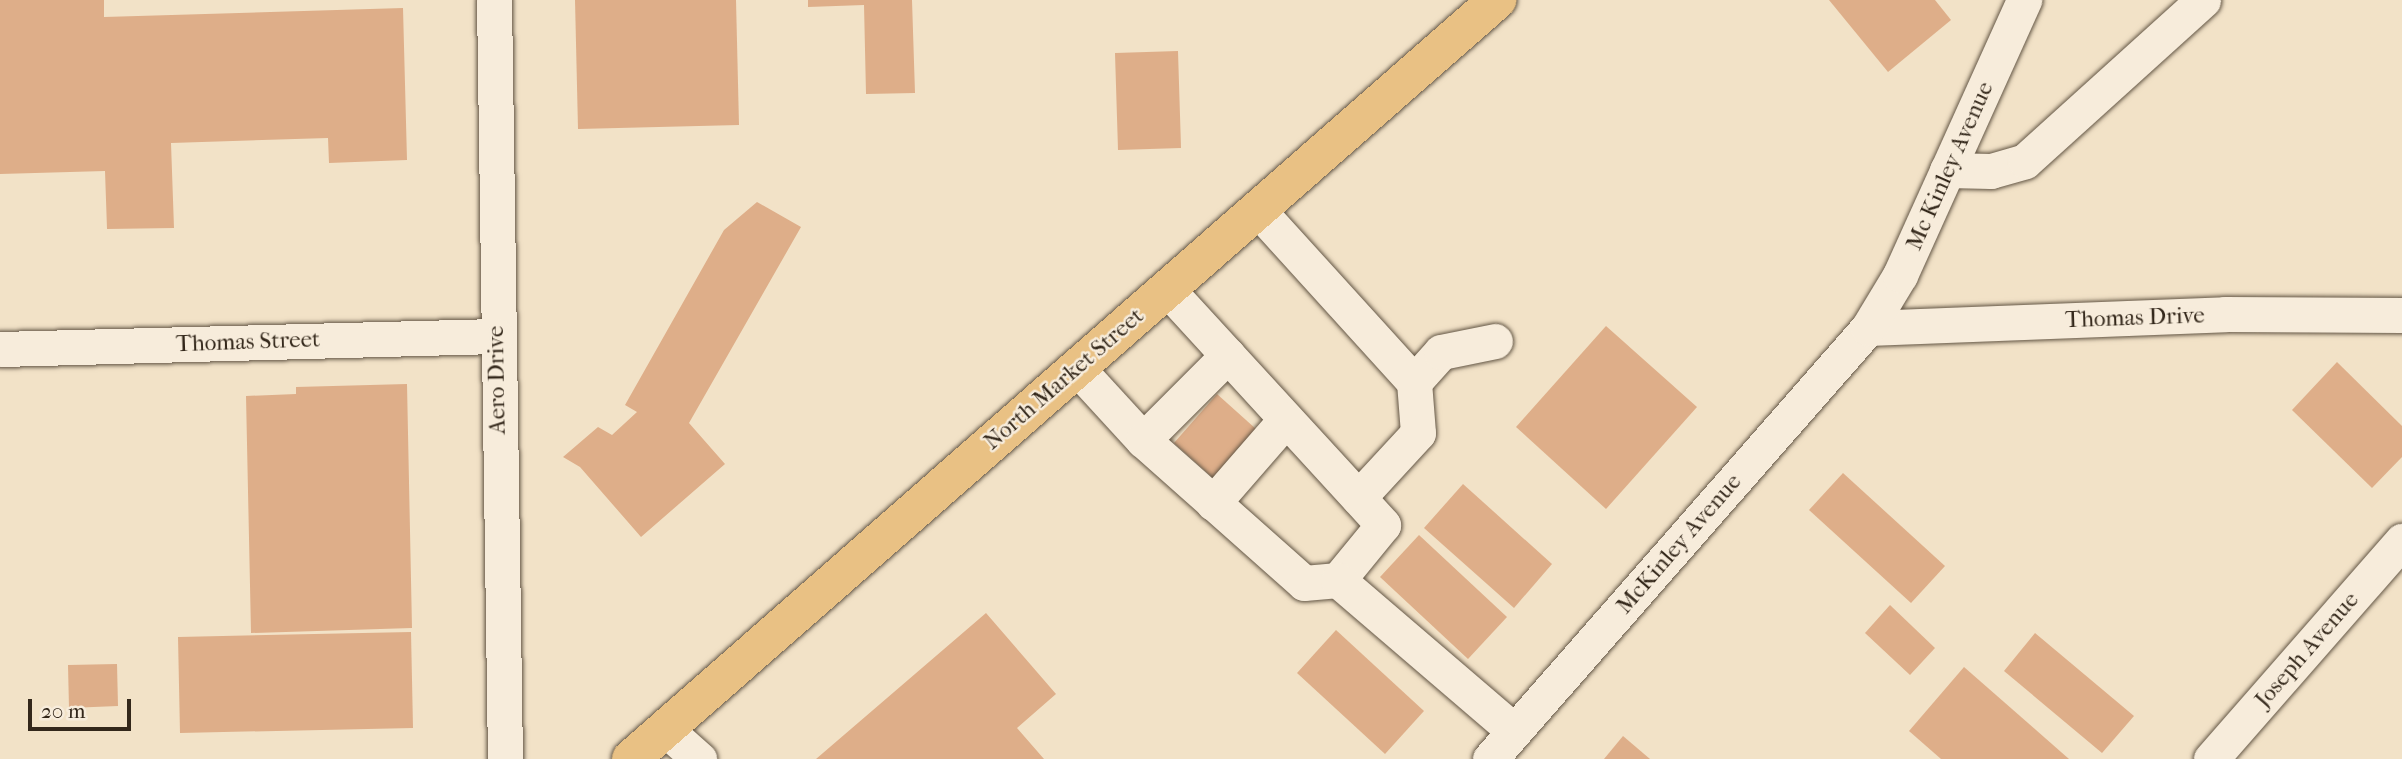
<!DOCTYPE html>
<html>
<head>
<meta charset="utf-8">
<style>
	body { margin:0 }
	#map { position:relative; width:2402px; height:759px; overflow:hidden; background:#f2e2c7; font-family:"IM FELL French Canon",serif }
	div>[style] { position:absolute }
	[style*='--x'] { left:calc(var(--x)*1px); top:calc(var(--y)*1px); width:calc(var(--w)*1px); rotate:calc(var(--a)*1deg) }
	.building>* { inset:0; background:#deae89 }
	.roads { filter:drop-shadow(0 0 2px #635645) drop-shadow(0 0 2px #635645) }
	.minor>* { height:35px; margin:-17.5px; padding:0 17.5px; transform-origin:17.5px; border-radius:17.5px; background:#f7ecdb }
	.major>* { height:38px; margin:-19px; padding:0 19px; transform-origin:19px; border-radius:19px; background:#e9c184 }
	span { translate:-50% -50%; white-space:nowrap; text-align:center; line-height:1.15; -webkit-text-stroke:5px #f7ecdb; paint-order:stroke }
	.street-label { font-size:23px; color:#33271a }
	.scale { position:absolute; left:28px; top:699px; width:103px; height:32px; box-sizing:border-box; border:4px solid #33271a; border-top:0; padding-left:9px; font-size:21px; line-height:24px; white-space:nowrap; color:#33271a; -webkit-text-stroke:5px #f7ecdb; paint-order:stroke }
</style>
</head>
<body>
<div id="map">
	<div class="building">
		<div style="clip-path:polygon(0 0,104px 0,104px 17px,403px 8px,407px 160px,329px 163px,328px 138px,171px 143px,174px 228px,107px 229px,105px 171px,0 174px)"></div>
		<div style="clip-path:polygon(575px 0,736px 0,739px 125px,578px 129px)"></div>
		<div style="clip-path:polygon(808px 0,912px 0,915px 93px,866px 94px,864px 5px,808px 7px)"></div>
		<div style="clip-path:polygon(1829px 0,1935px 0,1951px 20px,1888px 72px)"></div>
		<div style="clip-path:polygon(1178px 51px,1181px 148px,1118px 150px,1115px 53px)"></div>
		<div style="clip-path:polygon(757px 202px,801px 227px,689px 423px,725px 464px,641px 537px,580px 467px,563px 457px,598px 427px,612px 435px,637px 412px,625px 405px,724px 230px)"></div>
		<div style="clip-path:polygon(1606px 326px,1697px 407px,1606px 509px,1516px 427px)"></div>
		<div style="clip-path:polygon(2337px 362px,2402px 426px,2402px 457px,2372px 488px,2292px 410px)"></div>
		<div style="clip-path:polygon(407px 384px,412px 628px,251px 633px,246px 396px,296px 394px,296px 387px)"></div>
		<div style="clip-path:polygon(1217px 394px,1256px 429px,1213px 478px,1174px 443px)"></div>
		<div style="clip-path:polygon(1843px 473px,1945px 566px,1911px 603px,1809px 510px)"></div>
		<div style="clip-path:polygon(1463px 484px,1552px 564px,1514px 608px,1424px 528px)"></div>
		<div style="clip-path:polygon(1419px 535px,1507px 617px,1468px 659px,1380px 577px)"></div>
		<div style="clip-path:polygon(1890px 605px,1935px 648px,1910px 675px,1865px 633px)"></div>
		<div style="clip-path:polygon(986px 613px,1056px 694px,1017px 728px,1044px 759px,816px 759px)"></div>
		<div style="clip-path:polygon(1336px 630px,1424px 711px,1385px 754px,1297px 673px)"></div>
		<div style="clip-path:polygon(411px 632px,413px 728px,180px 733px,178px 637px)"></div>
		<div style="clip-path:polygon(2035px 633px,2134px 716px,2102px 753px,2004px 671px)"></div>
		<div style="clip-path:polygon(117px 664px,118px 706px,69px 708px,68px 665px)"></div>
		<div style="clip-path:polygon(1964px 667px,2069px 759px,1941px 759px,1909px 731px)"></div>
		<div style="clip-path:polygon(1623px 736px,1650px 759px,1604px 759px)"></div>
	</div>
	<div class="roads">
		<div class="minor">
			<div style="--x:494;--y:0;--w:759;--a:89.17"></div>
			<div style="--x:1947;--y:170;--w:44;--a:1.3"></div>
			<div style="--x:1991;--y:171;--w:35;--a:-16"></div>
			<div style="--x:2025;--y:161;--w:240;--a:-42.1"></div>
			<div style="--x:1258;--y:210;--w:232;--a:47.8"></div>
			<div style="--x:1414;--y:382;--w:51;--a:85.5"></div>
			<div style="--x:1418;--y:433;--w:88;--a:132.7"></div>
			<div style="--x:1167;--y:289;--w:320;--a:47.5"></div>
			<div style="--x:1383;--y:525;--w:71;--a:129.3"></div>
			<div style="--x:1868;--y:328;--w:357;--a:-2.2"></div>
			<div style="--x:2225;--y:314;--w:177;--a:0.3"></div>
			<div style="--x:0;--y:349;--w:496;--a:-1.5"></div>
			<div style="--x:1077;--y:368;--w:98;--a:47.5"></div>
			<div style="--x:1143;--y:440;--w:215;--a:41.6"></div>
			<div style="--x:1304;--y:583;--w:34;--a:-5"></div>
			<div style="--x:1338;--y:580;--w:232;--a:40.6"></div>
			<div style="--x:1414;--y:382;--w:40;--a:-48"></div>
			<div style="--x:1441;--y:352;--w:55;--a:-11.5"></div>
			<div style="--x:1143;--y:440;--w:120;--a:-45"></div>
			<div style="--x:1213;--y:503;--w:111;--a:-49"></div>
			<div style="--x:664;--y:728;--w:47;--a:41.5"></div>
			<div style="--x:1490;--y:759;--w:573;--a:-48.75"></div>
			<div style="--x:1868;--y:328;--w:62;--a:-58.9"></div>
			<div style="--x:1900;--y:275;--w:302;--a:-65.7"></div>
			<div style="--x:2211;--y:759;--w:290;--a:-48.8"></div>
		</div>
		<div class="major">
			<div style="--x:631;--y:759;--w:1152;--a:-41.23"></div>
		</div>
	</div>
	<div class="street-label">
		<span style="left:1950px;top:166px;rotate:-66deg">Mc Kinley Avenue</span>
		<span style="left:2135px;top:318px;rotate:-2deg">Thomas Drive</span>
		<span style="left:248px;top:342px;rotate:-2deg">Thomas Street</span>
		<span style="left:1064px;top:379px;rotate:-41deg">North Market Street</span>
		<span style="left:497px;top:380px;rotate:-91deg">Aero Drive</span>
		<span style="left:1679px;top:544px;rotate:-49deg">McKinley Avenue</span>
		<span style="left:2307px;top:650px;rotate:-49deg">Joseph Avenue</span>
	</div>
	<div class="scale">20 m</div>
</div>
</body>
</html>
